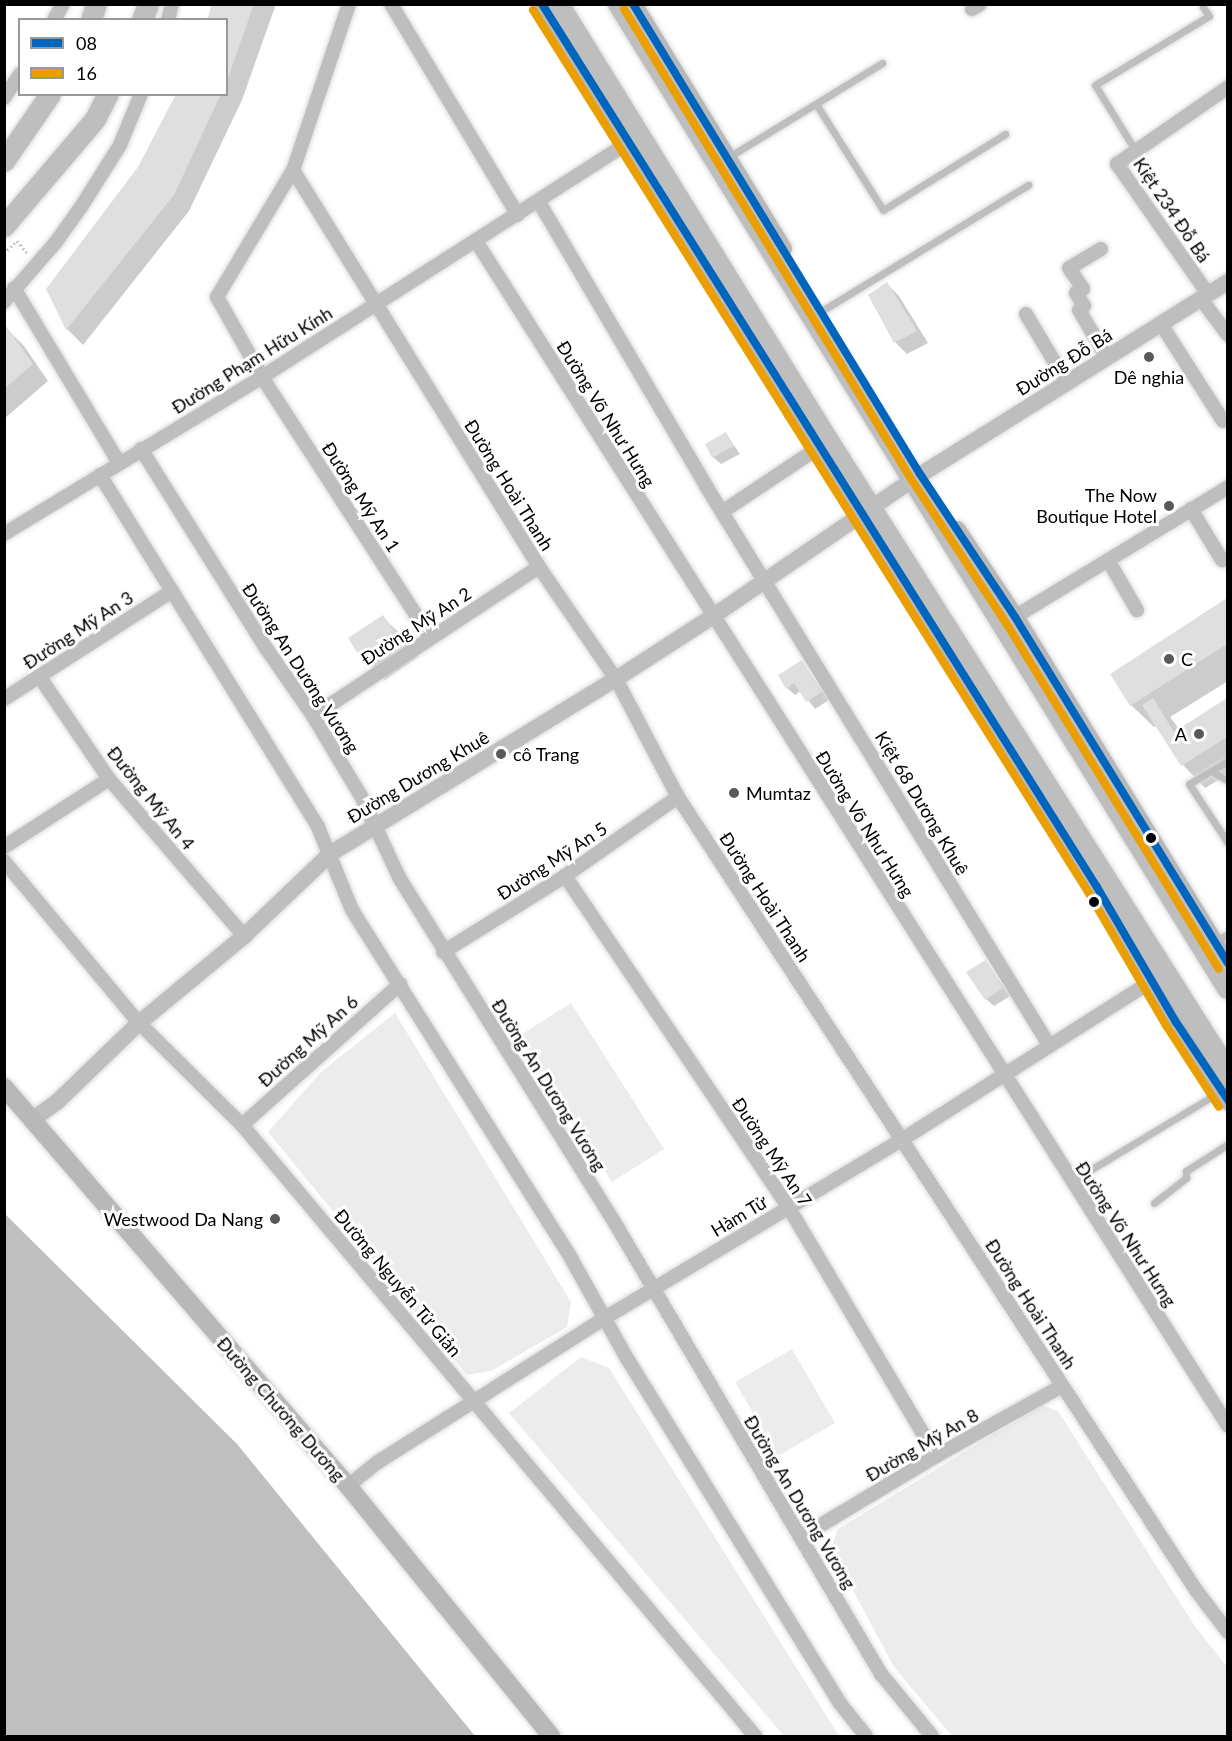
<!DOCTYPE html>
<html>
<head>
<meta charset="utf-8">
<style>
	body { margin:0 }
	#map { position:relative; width:1232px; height:1741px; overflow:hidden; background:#fff; font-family:Lato,sans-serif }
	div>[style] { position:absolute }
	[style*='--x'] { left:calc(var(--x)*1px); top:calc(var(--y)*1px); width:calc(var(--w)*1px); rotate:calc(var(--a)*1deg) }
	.green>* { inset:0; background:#ececec }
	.water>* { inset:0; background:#bfbfbf }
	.shadow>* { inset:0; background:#0003 }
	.building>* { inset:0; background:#dfdfdf }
	.path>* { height:3px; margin-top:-1.5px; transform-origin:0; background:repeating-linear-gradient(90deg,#b9b9b9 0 1.5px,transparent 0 4.5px) }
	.roads { filter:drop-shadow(0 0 2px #dbdbdb) drop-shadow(0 0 2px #dbdbdb) }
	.service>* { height:7px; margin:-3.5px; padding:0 3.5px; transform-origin:3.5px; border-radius:3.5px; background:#bebebe }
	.minor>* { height:14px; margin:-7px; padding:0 7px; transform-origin:7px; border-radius:7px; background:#bebebe }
	.tertiary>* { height:16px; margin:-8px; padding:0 8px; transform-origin:8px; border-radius:8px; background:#bebebe }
	.secondary>* { height:18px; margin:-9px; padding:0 9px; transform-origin:9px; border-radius:9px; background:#b8b8b8 }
	.primary>* { height:21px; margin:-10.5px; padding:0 10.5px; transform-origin:10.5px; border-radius:10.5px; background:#bebebe }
	.trunk>* { height:22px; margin:-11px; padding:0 11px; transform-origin:11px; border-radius:11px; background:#bebebe }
	.bus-1>* { height:8px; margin:-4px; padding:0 4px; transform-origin:4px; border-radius:4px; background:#0065bd }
	.bus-2>* { height:8px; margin:-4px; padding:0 4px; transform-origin:4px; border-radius:4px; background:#eb9e00 }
	.dots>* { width:16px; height:16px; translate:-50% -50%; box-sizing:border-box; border:3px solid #fff; border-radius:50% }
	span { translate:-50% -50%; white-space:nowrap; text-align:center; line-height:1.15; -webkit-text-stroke:6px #fff; paint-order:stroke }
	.street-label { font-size:18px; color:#000 }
	.poi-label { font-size:18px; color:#000 }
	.right { translate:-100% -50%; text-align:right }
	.left { translate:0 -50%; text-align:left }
	.frame { position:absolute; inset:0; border:6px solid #000; pointer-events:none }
	.legend { position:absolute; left:18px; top:18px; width:210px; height:78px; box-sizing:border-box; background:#fff; border:2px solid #999; margin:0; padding:8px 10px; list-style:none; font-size:18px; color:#000 }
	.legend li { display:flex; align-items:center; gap:12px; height:30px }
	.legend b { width:30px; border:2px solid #999 }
</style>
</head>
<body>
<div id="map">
	<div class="green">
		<div style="clip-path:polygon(571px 1003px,664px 1149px,612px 1182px,519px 1036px)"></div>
		<div style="clip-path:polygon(395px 1013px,571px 1302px,567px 1327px,491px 1371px,467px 1375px,268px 1132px,321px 1072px)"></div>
		<div style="clip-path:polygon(792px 1349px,835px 1423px,778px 1456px,735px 1382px)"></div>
		<div style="clip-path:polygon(581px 1357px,609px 1368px,839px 1736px,784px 1736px,509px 1413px)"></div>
		<div style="clip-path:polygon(1042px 1405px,1058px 1411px,1194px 1625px,1227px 1667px,1227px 1736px,952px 1736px,894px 1667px,831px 1549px,838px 1529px)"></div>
	</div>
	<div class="water">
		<div style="clip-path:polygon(5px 1214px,237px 1444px,475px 1736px,5px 1736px)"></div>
	</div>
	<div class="shadow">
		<div style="clip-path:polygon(213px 4px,276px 4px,242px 100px,189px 211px,83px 345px,67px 329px,48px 290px,139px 168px,178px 94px,226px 94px,226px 20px)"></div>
		<div style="clip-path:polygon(887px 284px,899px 296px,928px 343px,907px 354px,895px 342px)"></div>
		<div style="clip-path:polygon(8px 330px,24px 346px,48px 381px,4px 419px,4px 334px)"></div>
		<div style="clip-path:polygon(726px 434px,740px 454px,721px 464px,713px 457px)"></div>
		<div style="clip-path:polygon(1228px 600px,1228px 681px,1170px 717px,1180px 730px,1228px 700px,1228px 774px,1205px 788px,1183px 765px,1157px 725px,1154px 727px,1131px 705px,1112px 674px)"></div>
		<div style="clip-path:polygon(383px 617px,407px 641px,418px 657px,385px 680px,361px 656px)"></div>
		<div style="clip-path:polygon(802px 662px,829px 700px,815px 709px,801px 691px,795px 695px,787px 688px)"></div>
		<div style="clip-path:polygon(986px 962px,1010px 996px,994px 1006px,986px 999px)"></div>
	</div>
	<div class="building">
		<div style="clip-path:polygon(212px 4px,254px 4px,228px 78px,226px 20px,207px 20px)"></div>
		<div style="clip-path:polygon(176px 94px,221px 94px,174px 195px,66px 330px,46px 289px,138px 167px)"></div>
		<div style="clip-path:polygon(887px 282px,917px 331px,894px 343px,868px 295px)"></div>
		<div style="clip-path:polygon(4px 323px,33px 364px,4px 389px)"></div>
		<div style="clip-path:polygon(726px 432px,734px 446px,712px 458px,705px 444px)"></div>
		<div style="clip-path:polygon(1227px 598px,1227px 644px,1130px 706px,1110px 674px)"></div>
		<div style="clip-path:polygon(383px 615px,395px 632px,360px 657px,348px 638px)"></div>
		<div style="clip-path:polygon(802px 660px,822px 692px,806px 702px,794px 683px,786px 689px,778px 675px)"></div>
		<div style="clip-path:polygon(1153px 698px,1174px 732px,1227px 698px,1227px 737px,1181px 766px,1142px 705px)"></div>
		<div style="clip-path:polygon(986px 960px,1003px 988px,985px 1000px,966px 972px)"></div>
	</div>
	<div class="path">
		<div style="--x:4;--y:253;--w:18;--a:-43"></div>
		<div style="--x:17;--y:241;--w:16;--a:50"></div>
	</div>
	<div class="roads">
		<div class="service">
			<div style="--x:816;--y:104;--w:125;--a:57.7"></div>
			<div style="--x:883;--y:210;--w:144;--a:-31.9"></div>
			<div style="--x:1135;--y:150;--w:76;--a:-121.6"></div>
			<div style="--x:1095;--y:85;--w:133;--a:-31.2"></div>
			<div style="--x:1209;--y:16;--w:11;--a:-124"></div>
			<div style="--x:727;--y:158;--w:182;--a:-31.5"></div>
			<div style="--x:815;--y:315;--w:250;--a:-31.4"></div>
			<div style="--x:1228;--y:761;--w:45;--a:149.5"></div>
			<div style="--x:1189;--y:784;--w:71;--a:56.5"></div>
			<div style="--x:1211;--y:771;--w:20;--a:30"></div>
			<div style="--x:1215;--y:942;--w:15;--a:-32"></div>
			<div style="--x:1072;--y:1181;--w:174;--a:-31.1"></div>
			<div style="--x:1154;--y:1203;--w:41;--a:-38"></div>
			<div style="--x:1186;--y:1178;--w:7;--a:-90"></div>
			<div style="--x:1186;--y:1171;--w:50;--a:-32.7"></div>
		</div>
		<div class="minor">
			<div style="--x:349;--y:4;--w:175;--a:108.6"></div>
			<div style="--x:293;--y:170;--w:148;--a:120.9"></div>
			<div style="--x:217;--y:297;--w:92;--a:60.6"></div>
			<div style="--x:262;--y:377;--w:310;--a:57.1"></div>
			<div style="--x:391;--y:4;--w:246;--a:59"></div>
			<div style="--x:972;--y:9;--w:9;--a:-32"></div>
			<div style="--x:54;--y:20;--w:18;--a:-61"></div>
			<div style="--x:168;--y:20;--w:16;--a:-76"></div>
			<div style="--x:4;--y:98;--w:29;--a:-56"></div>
			<div style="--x:293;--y:170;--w:467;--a:58.2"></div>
			<div style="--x:539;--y:567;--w:136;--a:55.5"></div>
			<div style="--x:616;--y:679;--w:133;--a:62.3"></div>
			<div style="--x:678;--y:797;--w:947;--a:56.85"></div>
			<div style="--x:1196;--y:1590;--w:53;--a:52.7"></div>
			<div style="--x:539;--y:202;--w:329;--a:59.5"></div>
			<div style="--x:706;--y:486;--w:656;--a:58.47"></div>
			<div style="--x:476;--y:241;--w:1403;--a:57.6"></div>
			<div style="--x:1101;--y:249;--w:37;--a:149"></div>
			<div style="--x:1069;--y:268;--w:25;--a:56"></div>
			<div style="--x:1083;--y:289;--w:8;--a:150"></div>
			<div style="--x:1076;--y:293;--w:15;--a:58"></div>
			<div style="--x:1084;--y:306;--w:6;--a:141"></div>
			<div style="--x:1079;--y:310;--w:56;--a:59.7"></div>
			<div style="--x:14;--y:288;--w:204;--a:59"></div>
			<div style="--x:1208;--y:294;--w:159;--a:-125"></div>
			<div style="--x:1117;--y:164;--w:135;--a:-34.7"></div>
			<div style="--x:1201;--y:299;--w:45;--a:53.1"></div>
			<div style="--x:4;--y:302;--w:79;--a:-49.1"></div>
			<div style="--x:56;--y:242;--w:43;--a:-54.5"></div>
			<div style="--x:81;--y:207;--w:73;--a:-57.8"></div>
			<div style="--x:120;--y:145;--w:55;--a:-67.6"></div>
			<div style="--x:1026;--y:314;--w:80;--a:59.3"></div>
			<div style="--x:1161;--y:324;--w:115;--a:57.4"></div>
			<div style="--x:141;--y:449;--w:235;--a:57.9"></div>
			<div style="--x:266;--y:648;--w:83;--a:55.3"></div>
			<div style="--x:313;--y:716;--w:96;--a:59.1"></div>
			<div style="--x:362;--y:798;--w:89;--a:64.9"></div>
			<div style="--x:400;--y:879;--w:414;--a:58"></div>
			<div style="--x:619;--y:1230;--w:516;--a:59.46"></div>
			<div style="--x:881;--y:1674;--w:80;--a:50.6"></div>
			<div style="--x:100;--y:475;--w:414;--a:58.2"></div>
			<div style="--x:318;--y:827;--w:90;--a:67.7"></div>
			<div style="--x:352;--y:910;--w:413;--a:57.8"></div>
			<div style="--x:572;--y:1260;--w:115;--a:60.8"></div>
			<div style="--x:628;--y:1360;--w:402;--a:58.3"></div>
			<div style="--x:839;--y:1702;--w:43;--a:51.5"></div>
			<div style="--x:1191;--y:509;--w:60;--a:58.7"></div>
			<div style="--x:722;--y:512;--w:115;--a:-33.7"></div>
			<div style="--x:4;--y:534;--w:302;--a:-31.3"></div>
			<div style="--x:262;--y:377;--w:433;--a:-32.6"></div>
			<div style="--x:1108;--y:560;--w:58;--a:59.9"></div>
			<div style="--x:1008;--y:621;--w:258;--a:-31.3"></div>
			<div style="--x:39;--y:676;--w:125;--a:55.8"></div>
			<div style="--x:109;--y:779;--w:207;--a:49.3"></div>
			<div style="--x:4;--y:699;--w:200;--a:-32.7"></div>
			<div style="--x:313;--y:716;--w:271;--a:-33.4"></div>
			<div style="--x:4;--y:847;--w:125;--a:-32.9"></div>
			<div style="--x:4;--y:861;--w:211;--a:50.2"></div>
			<div style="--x:139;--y:1023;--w:145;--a:44.7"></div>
			<div style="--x:242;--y:1125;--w:798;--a:49.98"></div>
			<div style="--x:565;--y:876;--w:400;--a:56"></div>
			<div style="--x:789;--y:1208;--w:288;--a:59.3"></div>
			<div style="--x:443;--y:952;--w:144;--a:-31.9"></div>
			<div style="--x:565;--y:876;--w:138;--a:-35"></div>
			<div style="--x:242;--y:1125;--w:212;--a:-41.7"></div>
			<div style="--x:348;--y:1486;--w:38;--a:-39"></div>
			<div style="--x:378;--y:1462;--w:269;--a:-32.4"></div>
			<div style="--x:605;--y:1318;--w:348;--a:-31"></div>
			<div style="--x:903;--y:1139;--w:295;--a:-32.4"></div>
			<div style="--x:801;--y:1537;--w:157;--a:-31"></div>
			<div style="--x:936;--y:1456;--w:144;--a:-29.1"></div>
		</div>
		<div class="tertiary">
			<div style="--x:32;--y:1120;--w:32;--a:-36"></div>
			<div style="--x:58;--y:1101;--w:112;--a:-43.9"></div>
			<div style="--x:139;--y:1023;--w:136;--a:-39.6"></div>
			<div style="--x:244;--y:936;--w:119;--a:-43.6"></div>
			<div style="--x:330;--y:854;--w:335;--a:-31.5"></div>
			<div style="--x:616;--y:679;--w:114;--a:-32.9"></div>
			<div style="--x:712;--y:617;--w:242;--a:-34.4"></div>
			<div style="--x:912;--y:480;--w:373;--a:-32.1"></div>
		</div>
		<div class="secondary">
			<div style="--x:542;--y:4;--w:1043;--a:57.85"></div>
			<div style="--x:1097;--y:887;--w:156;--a:59.7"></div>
			<div style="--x:1176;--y:1022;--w:95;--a:56.6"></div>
			<div style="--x:633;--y:4;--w:287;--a:58.5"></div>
			<div style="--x:957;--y:530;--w:105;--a:56.3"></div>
			<div style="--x:1015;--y:617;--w:407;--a:58.5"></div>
			<div style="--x:4;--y:1087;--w:527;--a:49.23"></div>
			<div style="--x:348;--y:1486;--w:322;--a:50.9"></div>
		</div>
		<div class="primary">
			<div style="--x:91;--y:20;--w:17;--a:-73"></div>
			<div style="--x:142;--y:20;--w:17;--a:-69"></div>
			<div style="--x:4;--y:161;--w:81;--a:-55.5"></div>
			<div style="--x:4;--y:226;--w:140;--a:-49.6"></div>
			<div style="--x:95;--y:119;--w:28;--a:-63"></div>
		</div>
		<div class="trunk">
			<div style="--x:558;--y:4;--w:504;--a:58.3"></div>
			<div style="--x:823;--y:433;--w:757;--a:57.63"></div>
			<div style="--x:619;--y:4;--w:1157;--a:58.25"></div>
		</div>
	</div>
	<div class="bus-1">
		<div style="--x:542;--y:4;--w:1043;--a:57.85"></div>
		<div style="--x:1097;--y:887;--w:156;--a:59.7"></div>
		<div style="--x:1176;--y:1022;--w:94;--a:56.3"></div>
		<div style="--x:633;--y:4;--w:551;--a:58.59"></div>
		<div style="--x:920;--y:474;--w:172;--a:56.4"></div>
		<div style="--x:1015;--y:617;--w:406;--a:58.4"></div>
	</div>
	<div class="bus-2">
		<div style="--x:624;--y:9;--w:551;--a:58.59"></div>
		<div style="--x:911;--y:479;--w:173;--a:56.6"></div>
		<div style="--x:1006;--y:623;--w:406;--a:58.4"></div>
		<div style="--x:533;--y:10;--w:1042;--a:57.82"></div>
		<div style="--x:1088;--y:892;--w:156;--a:59.7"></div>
		<div style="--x:1167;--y:1027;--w:95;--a:57"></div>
	</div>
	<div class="dots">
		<div style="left:1149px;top:357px;background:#595959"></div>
		<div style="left:1169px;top:506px;background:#595959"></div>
		<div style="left:1169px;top:659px;background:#595959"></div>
		<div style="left:1199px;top:734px;background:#595959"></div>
		<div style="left:501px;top:754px;background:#595959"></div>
		<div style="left:734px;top:793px;background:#595959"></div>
		<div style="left:1151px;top:838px;background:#000"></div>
		<div style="left:1094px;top:902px;background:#000"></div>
		<div style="left:275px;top:1219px;background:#595959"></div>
	</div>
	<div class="street-label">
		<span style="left:1172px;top:210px;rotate:56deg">Kiệt 234 Đỗ Bá</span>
		<span style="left:252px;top:360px;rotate:-32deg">Đường Phạm Hữu Kính</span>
		<span style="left:1064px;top:362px;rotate:-32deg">Đường Đỗ Bá</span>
		<span style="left:606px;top:414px;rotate:58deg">Đường Võ Như Hưng</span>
		<span style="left:509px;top:485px;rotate:58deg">Đường Hoài Thanh</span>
		<span style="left:361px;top:497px;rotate:57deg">Đường Mỹ An 1</span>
		<span style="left:416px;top:626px;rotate:-33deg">Đường Mỹ An 2</span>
		<span style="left:78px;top:630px;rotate:-33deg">Đường Mỹ An 3</span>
		<span style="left:301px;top:668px;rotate:57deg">Đường An Dương Vương</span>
		<span style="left:418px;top:777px;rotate:-31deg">Đường Dương Khuê</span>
		<span style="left:151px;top:798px;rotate:51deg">Đường Mỹ An 4</span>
		<span style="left:922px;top:803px;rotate:59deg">Kiệt 68 Dương Khuê</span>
		<span style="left:865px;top:824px;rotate:58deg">Đường Võ Như Hưng</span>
		<span style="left:552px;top:861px;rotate:-33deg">Đường Mỹ An 5</span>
		<span style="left:765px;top:897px;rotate:57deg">Đường Hoài Thanh</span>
		<span style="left:308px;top:1041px;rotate:-42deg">Đường Mỹ An 6</span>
		<span style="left:549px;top:1085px;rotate:58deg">Đường An Dương Vương</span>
		<span style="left:772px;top:1152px;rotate:56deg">Đường Mỹ An 7</span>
		<span style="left:739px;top:1216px;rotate:-31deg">Hàm Tử</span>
		<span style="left:1126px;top:1234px;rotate:57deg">Đường Võ Như Hưng</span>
		<span style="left:398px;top:1283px;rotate:50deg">Đường Nguyễn Tử Giản</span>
		<span style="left:1031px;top:1304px;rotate:57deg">Đường Hoài Thanh</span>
		<span style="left:281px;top:1409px;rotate:49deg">Đường Chương Dương</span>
		<span style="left:922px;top:1445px;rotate:-30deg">Đường Mỹ An 8</span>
		<span style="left:800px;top:1502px;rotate:59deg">Đường An Dương Vương</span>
	</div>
	<div class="poi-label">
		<span style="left:1149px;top:377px">Dê nghia</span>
		<span class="right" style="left:1157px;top:506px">The Now<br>Boutique Hotel</span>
		<span class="left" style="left:1181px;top:659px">C</span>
		<span class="right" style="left:1187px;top:734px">A</span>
		<span class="left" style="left:513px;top:754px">cô Trang</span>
		<span class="left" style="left:746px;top:793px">Mumtaz</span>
		<span class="right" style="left:263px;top:1219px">Westwood Da Nang</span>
	</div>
	<div class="frame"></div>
	<ul class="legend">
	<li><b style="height:8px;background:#0065bd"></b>08</li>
	<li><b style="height:8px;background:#eb9e00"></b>16</li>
	</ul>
</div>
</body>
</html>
